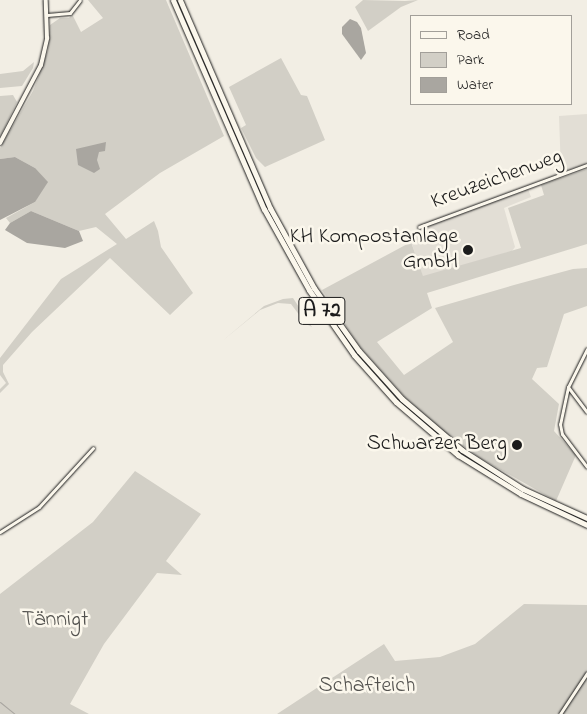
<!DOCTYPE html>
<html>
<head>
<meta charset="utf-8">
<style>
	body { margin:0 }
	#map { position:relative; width:587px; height:714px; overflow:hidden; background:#f2eee4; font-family:"Indie Flower",sans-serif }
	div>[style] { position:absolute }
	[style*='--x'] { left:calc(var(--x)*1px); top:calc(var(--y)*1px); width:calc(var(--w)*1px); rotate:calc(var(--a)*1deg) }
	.built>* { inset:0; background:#e2ded5 }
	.green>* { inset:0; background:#d2cfc6 }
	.water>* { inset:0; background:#a9a6a0 }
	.stream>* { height:1px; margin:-0.5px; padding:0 0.5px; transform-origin:0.5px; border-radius:0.5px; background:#a9a6a0 }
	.roads { filter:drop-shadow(0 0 1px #1c1c1c) drop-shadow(0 0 1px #1c1c1c) }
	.street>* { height:3px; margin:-1.5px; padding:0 1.5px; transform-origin:1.5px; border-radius:1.5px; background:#fbf7ec }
	.secondary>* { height:4px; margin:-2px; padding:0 2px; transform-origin:2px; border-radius:2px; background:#fbf7ec }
	.highway>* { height:5px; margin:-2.5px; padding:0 2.5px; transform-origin:2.5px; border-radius:2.5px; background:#fbf7ec }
	.dots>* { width:14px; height:14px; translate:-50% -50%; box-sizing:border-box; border:2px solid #fbf7ec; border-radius:50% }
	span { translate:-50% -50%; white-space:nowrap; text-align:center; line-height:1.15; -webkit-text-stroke:5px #fbf7ec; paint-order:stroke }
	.shield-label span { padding:1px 4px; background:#fbf7ec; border:1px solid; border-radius:4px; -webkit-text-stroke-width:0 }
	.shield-label { font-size:21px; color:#1c1c1c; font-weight:700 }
	.street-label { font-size:22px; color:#1c1c1c }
	.poi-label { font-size:22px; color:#1c1c1c }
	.right { translate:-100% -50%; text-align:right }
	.park-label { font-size:22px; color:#53524f }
	.legend { position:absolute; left:410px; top:15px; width:162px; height:90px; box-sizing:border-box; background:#fbf7ec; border:1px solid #a29f99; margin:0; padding:6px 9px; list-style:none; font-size:15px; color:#1c1c1c }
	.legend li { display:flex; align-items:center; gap:10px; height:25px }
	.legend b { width:25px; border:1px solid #a29f99 }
</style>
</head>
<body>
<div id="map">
	<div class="built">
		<div style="clip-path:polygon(587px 114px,587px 164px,561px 172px,559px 116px)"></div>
		<div style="clip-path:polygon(528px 189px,531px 197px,504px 208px,515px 247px,512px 251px,423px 277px,412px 244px,421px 228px)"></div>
	</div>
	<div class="green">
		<div style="clip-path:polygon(88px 0,166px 0,224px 136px,160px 173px,105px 214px,126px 239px,154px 221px,158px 231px,161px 247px,193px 293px,170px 315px,110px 258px,32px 332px,3px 365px,3px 372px,9px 384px,0 393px,0 389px,6px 383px,0 375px,0 358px,61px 279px,117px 244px,96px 227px,79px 231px,31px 211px,10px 223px,6px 218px,35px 202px,35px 168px,15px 157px,0 159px,0 148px,33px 91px,43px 65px,48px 50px,50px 25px,60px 18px,69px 18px,72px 14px,81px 32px,103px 18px)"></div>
		<div style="clip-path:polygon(363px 0,405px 1px,418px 0,401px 7px,368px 31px,355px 7px)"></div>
		<div style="clip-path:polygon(281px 58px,301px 95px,307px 96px,325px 140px,265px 167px,256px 158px,241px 128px,246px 125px,229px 87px)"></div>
		<div style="clip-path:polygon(34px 62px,33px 68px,22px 86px,0 88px,0 74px,23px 71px)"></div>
		<div style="clip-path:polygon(13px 95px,17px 102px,0 137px,0 96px)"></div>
		<div style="clip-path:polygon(587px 169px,587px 244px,427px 293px,432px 308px,377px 342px,404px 375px,453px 342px,435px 308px,514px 285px,573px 269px,587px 268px,587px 306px,564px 314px,547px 367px,537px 368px,532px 379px,559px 404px,554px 431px,576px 455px,556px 501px,480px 458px,443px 431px,405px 397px,360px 347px,322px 290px,411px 242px,423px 276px,521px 248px,508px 208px,544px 195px,541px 185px)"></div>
		<div style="clip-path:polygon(293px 298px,312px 327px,306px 324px,291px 304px,278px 303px,260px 310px,221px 342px,264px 306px,283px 299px)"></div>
		<div style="clip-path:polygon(135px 471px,201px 514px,166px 561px,182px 575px,157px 573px,104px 644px,70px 704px,89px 714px,0 714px,0 594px,93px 522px)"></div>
		<div style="clip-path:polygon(524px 604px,587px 605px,587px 714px,277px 714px,384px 644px,395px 661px,440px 657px,475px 644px)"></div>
	</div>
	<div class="water">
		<div style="clip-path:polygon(350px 19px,357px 22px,361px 28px,366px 53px,361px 60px,342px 34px,342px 27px)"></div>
		<div style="clip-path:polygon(106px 142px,105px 151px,99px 152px,97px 160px,100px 169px,94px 173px,78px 165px,76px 149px)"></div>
		<div style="clip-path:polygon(15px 157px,35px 168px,48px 182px,35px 202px,0 220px,0 159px)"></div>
		<div style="clip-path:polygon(31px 211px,79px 231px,83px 241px,65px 248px,27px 243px,5px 230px,10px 223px)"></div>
	</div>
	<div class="stream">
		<div style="--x:0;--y:702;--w:19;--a:39"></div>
	</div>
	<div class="roads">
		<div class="street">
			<div style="--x:47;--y:15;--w:23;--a:-5"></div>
			<div style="--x:70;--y:13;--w:16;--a:-52"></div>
			<div style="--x:419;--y:227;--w:179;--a:-20.3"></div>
			<div style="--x:587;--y:349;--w:42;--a:116.6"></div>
			<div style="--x:568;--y:387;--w:38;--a:102"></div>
			<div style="--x:560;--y:424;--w:10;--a:79"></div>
			<div style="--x:562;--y:434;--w:41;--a:52.9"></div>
			<div style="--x:568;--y:387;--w:31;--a:53"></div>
			<div style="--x:0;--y:532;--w:46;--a:-32.7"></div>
			<div style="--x:39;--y:507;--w:80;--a:-47.5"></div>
			<div style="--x:560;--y:714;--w:49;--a:-56.6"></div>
		</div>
		<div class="secondary">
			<div style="--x:0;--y:143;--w:88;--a:-62.3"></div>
			<div style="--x:41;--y:65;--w:28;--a:-77"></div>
			<div style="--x:47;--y:38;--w:38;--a:-92"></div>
		</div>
		<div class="highway">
			<div style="--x:173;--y:0;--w:228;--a:66.5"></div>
			<div style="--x:264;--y:209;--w:93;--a:60.9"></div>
			<div style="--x:309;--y:290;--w:79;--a:55.3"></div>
			<div style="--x:354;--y:355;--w:63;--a:48.2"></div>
			<div style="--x:396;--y:402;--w:82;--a:40.5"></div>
			<div style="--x:458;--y:455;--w:74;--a:31.8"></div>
			<div style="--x:521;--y:494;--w:73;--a:25.2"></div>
			<div style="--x:180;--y:0;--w:227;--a:66.6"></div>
			<div style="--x:270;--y:208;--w:91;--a:61.2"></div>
			<div style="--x:314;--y:288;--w:77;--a:54.5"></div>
			<div style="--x:359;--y:351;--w:64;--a:48.1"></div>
			<div style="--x:402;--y:399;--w:79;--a:40.4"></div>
			<div style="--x:462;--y:450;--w:72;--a:32.6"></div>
			<div style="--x:523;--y:489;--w:70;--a:24.4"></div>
		</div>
	</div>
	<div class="dots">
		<div style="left:468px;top:250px;background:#1c1c1c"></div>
		<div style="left:517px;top:445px;background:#1c1c1c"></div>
	</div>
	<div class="shield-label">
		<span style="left:322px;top:311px">A 72</span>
	</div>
	<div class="street-label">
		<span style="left:497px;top:180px;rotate:-20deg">Kreuzeichenweg</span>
	</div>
	<div class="poi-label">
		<span class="right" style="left:458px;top:250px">KH Kompostanlage<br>GmbH</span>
		<span class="right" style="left:507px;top:445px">Schwarzer Berg</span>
	</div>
	<div class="park-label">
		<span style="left:55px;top:621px">Tännigt</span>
		<span style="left:367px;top:687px">Schafteich</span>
	</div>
	<ul class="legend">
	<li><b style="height:6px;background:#fbf7ec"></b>Road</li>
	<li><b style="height:14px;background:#d2cfc6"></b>Park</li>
	<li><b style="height:14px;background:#a9a6a0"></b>Water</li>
	</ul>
</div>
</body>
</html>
